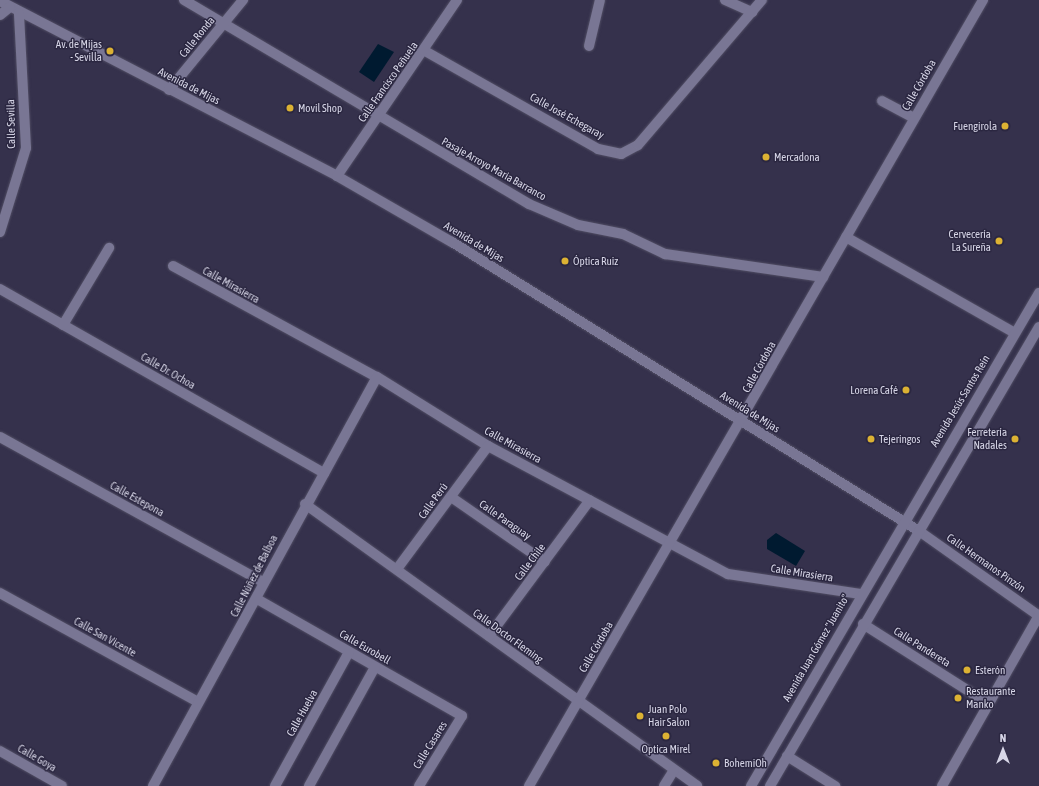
<!DOCTYPE html>
<html>
<head>
<meta charset="utf-8">
<style>
	body { margin:0 }
	#map { position:relative; width:1039px; height:786px; overflow:hidden; background:#35314c; font-family:"Asap Condensed",sans-serif }
	div>[style] { position:absolute }
	[style*='--x'] { left:calc(var(--x)*1px); top:calc(var(--y)*1px); width:calc(var(--w)*1px); rotate:calc(var(--a)*1deg) }
	.water>* { inset:0; background:#001a30 }
	.roads { filter:drop-shadow(0 0 1px #514e64) drop-shadow(0 0 1px #514e64) }
	.minor>* { height:10px; margin:-5px; padding:0 5px; transform-origin:5px; border-radius:5px; background:#797694 }
	.dots>* { width:11px; height:11px; translate:-50% -50%; box-sizing:border-box; border:2px solid #2b2741; border-radius:50% }
	span { translate:-50% -50%; white-space:nowrap; text-align:center; line-height:1.15; -webkit-text-stroke:3px #2b2741; paint-order:stroke }
	.street-label { font-size:11px; color:#d7d6e7 }
	.poi-label { font-size:11px; color:#d7d6e7 }
	.right { translate:-100% -50%; text-align:right }
	.left { translate:0 -50%; text-align:left }
	.north { position:absolute; left:983px; top:730px; width:40px; height:40px; -webkit-text-stroke:3px #2b2741; paint-order:stroke; rotate:0deg; font-size:11px; font-weight:700; line-height:16px; text-align:center; color:#d7d6e7 }
	.north::after { content:''; display:block; margin:auto; width:14px; height:18px; background:#d7d6e7; clip-path:polygon(50% 0,100% 100%,50% 72%,0 100%) }
</style>
</head>
<body>
<div id="map">
	<div class="water">
		<div style="clip-path:polygon(378px 44px,394px 52px,374px 82px,359px 72px)"></div>
		<div style="clip-path:polygon(776px 533px,805px 551px,796px 566px,767px 549px,767px 540px)"></div>
	</div>
	<div class="roads">
		<div class="minor">
			<div style="--x:184;--y:0;--w:401;--a:30.6"></div>
			<div style="--x:529;--y:204;--w:53;--a:23.2"></div>
			<div style="--x:578;--y:225;--w:46;--a:11.3"></div>
			<div style="--x:623;--y:234;--w:47;--a:25.5"></div>
			<div style="--x:665;--y:254;--w:160;--a:8.3"></div>
			<div style="--x:725;--y:0;--w:30;--a:24"></div>
			<div style="--x:0;--y:1;--w:380;--a:27.4"></div>
			<div style="--x:337;--y:176;--w:133;--a:29.9"></div>
			<div style="--x:452;--y:242;--w:549;--a:31.75"></div>
			<div style="--x:919;--y:531;--w:147;--a:35.3"></div>
			<div style="--x:0;--y:15;--w:13;--a:-39"></div>
			<div style="--x:589;--y:46;--w:47;--a:-76.6"></div>
			<div style="--x:425;--y:51;--w:199;--a:29.5"></div>
			<div style="--x:598;--y:149;--w:24;--a:12"></div>
			<div style="--x:621;--y:154;--w:19;--a:-28"></div>
			<div style="--x:638;--y:145;--w:191;--a:-49.5"></div>
			<div style="--x:169;--y:90;--w:117;--a:-50.6"></div>
			<div style="--x:882;--y:101;--w:36;--a:28"></div>
			<div style="--x:337;--y:176;--w:213;--a:-55.7"></div>
			<div style="--x:0;--y:232;--w:88;--a:-72.8"></div>
			<div style="--x:26;--y:148;--w:135;--a:-93"></div>
			<div style="--x:846;--y:237;--w:194;--a:29.6"></div>
			<div style="--x:173;--y:266;--w:232;--a:28.6"></div>
			<div style="--x:377;--y:377;--w:131;--a:31.9"></div>
			<div style="--x:488;--y:446;--w:272;--a:28.1"></div>
			<div style="--x:728;--y:574;--w:134;--a:8.6"></div>
			<div style="--x:0;--y:289;--w:373;--a:29.6"></div>
			<div style="--x:63;--y:325;--w:90;--a:-59.1"></div>
			<div style="--x:0;--y:437;--w:300;--a:28.9"></div>
			<div style="--x:451;--y:497;--w:114;--a:34.7"></div>
			<div style="--x:305;--y:504;--w:483;--a:35.7"></div>
			<div style="--x:397;--y:569;--w:153;--a:-53.5"></div>
			<div style="--x:0;--y:593;--w:226;--a:28.8"></div>
			<div style="--x:257;--y:599;--w:236;--a:29.7"></div>
			<div style="--x:462;--y:716;--w:82;--a:121.6"></div>
			<div style="--x:863;--y:624;--w:149;--a:32.4"></div>
			<div style="--x:489;--y:636;--w:169;--a:-53.4"></div>
			<div style="--x:0;--y:751;--w:71;--a:29.4"></div>
			<div style="--x:787;--y:756;--w:57;--a:32"></div>
			<div style="--x:153;--y:786;--w:466;--a:-61.3"></div>
			<div style="--x:275;--y:786;--w:153;--a:-61.1"></div>
			<div style="--x:309;--y:786;--w:136;--a:-61"></div>
			<div style="--x:529;--y:786;--w:908;--a:-59.99"></div>
			<div style="--x:664;--y:786;--w:19;--a:-58"></div>
			<div style="--x:751;--y:786;--w:571;--a:-59.71"></div>
			<div style="--x:770;--y:786;--w:532;--a:-59.63"></div>
			<div style="--x:942;--y:786;--w:197;--a:-60.4"></div>
		</div>
	</div>
	<div class="dots">
		<div style="left:110px;top:51px;background:#dcb233"></div>
		<div style="left:290px;top:108px;background:#dcb233"></div>
		<div style="left:1005px;top:126px;background:#dcb233"></div>
		<div style="left:766px;top:157px;background:#dcb233"></div>
		<div style="left:999px;top:241px;background:#dcb233"></div>
		<div style="left:565px;top:261px;background:#dcb233"></div>
		<div style="left:906px;top:390px;background:#dcb233"></div>
		<div style="left:871px;top:439px;background:#dcb233"></div>
		<div style="left:1015px;top:439px;background:#dcb233"></div>
		<div style="left:967px;top:670px;background:#dcb233"></div>
		<div style="left:958px;top:698px;background:#dcb233"></div>
		<div style="left:640px;top:716px;background:#dcb233"></div>
		<div style="left:666px;top:736px;background:#dcb233"></div>
		<div style="left:716px;top:763px;background:#dcb233"></div>
	</div>
	<div class="street-label">
		<span style="left:197px;top:37px;rotate:-51deg">Calle Ronda</span>
		<span style="left:388px;top:82px;rotate:-55deg">Calle Francisco Peñuela</span>
		<span style="left:919px;top:85px;rotate:-60deg">Calle Córdoba</span>
		<span style="left:189px;top:86px;rotate:27deg">Avenida de Mijas</span>
		<span style="left:567px;top:116px;rotate:29deg">Calle José Echegaray</span>
		<span style="left:11px;top:124px;rotate:-91deg">Calle Sevilla</span>
		<span style="left:494px;top:169px;rotate:29deg">Pasaje Arroyo Maria Barranco</span>
		<span style="left:474px;top:242px;rotate:31deg">Avenida de Mijas</span>
		<span style="left:231px;top:285px;rotate:29deg">Calle Mirasierra</span>
		<span style="left:759px;top:367px;rotate:-61deg">Calle Córdoba</span>
		<span style="left:168px;top:371px;rotate:30deg">Calle Dr. Ochoa</span>
		<span style="left:960px;top:401px;rotate:-59deg">Avenida Jesús Santos Reín</span>
		<span style="left:750px;top:412px;rotate:32deg">Avenida de Mijas</span>
		<span style="left:513px;top:445px;rotate:29deg">Calle Mirasierra</span>
		<span style="left:137px;top:499px;rotate:29deg">Calle Estepona</span>
		<span style="left:433px;top:501px;rotate:-54deg">Calle Perú</span>
		<span style="left:505px;top:520px;rotate:35deg">Calle Paraguay</span>
		<span style="left:530px;top:562px;rotate:-53deg">Calle Chile</span>
		<span style="left:986px;top:563px;rotate:35deg">Calle Hermanos Pinzón</span>
		<span style="left:802px;top:573px;rotate:9deg">Calle Mirasierra</span>
		<span style="left:254px;top:576px;rotate:-63deg">Calle Núñez de Balboa</span>
		<span style="left:508px;top:636px;rotate:36deg">Calle Doctor Fleming</span>
		<span style="left:105px;top:637px;rotate:29deg">Calle San Vicente</span>
		<span style="left:365px;top:647px;rotate:30deg">Calle Eurobell</span>
		<span style="left:596px;top:647px;rotate:-60deg">Calle Córdoba</span>
		<span style="left:922px;top:647px;rotate:32deg">Calle Pandereta</span>
		<span style="left:816px;top:648px;rotate:-60deg">Avenida Juan Gómez "Juanito"</span>
		<span style="left:302px;top:713px;rotate:-61deg">Calle Huelva</span>
		<span style="left:430px;top:745px;rotate:-58deg">Calle Casares</span>
		<span style="left:37px;top:758px;rotate:30deg">Calle Goya</span>
	</div>
	<div class="poi-label">
		<span class="right" style="left:102px;top:51px">Av. de Mijas<br>- Sevilla</span>
		<span class="left" style="left:298px;top:108px">Movil Shop</span>
		<span class="right" style="left:997px;top:126px">Fuengirola</span>
		<span class="left" style="left:774px;top:157px">Mercadona</span>
		<span class="right" style="left:991px;top:241px">Cervecería<br>La Sureña</span>
		<span class="left" style="left:573px;top:261px">Óptica Ruiz</span>
		<span class="right" style="left:898px;top:390px">Lorena Café</span>
		<span class="right" style="left:1007px;top:439px">Ferretería<br>Nadales</span>
		<span class="left" style="left:879px;top:439px">Tejeringos</span>
		<span class="left" style="left:975px;top:670px">Esterón</span>
		<span class="left" style="left:966px;top:698px">Restaurante<br>Manko</span>
		<span class="left" style="left:648px;top:716px">Juan Polo<br>Hair Salon</span>
		<span style="left:666px;top:749px">Optica Mirel</span>
		<span class="left" style="left:724px;top:763px">BohemiOh</span>
	</div>
	<div class="north">N</div>
</div>
</body>
</html>
